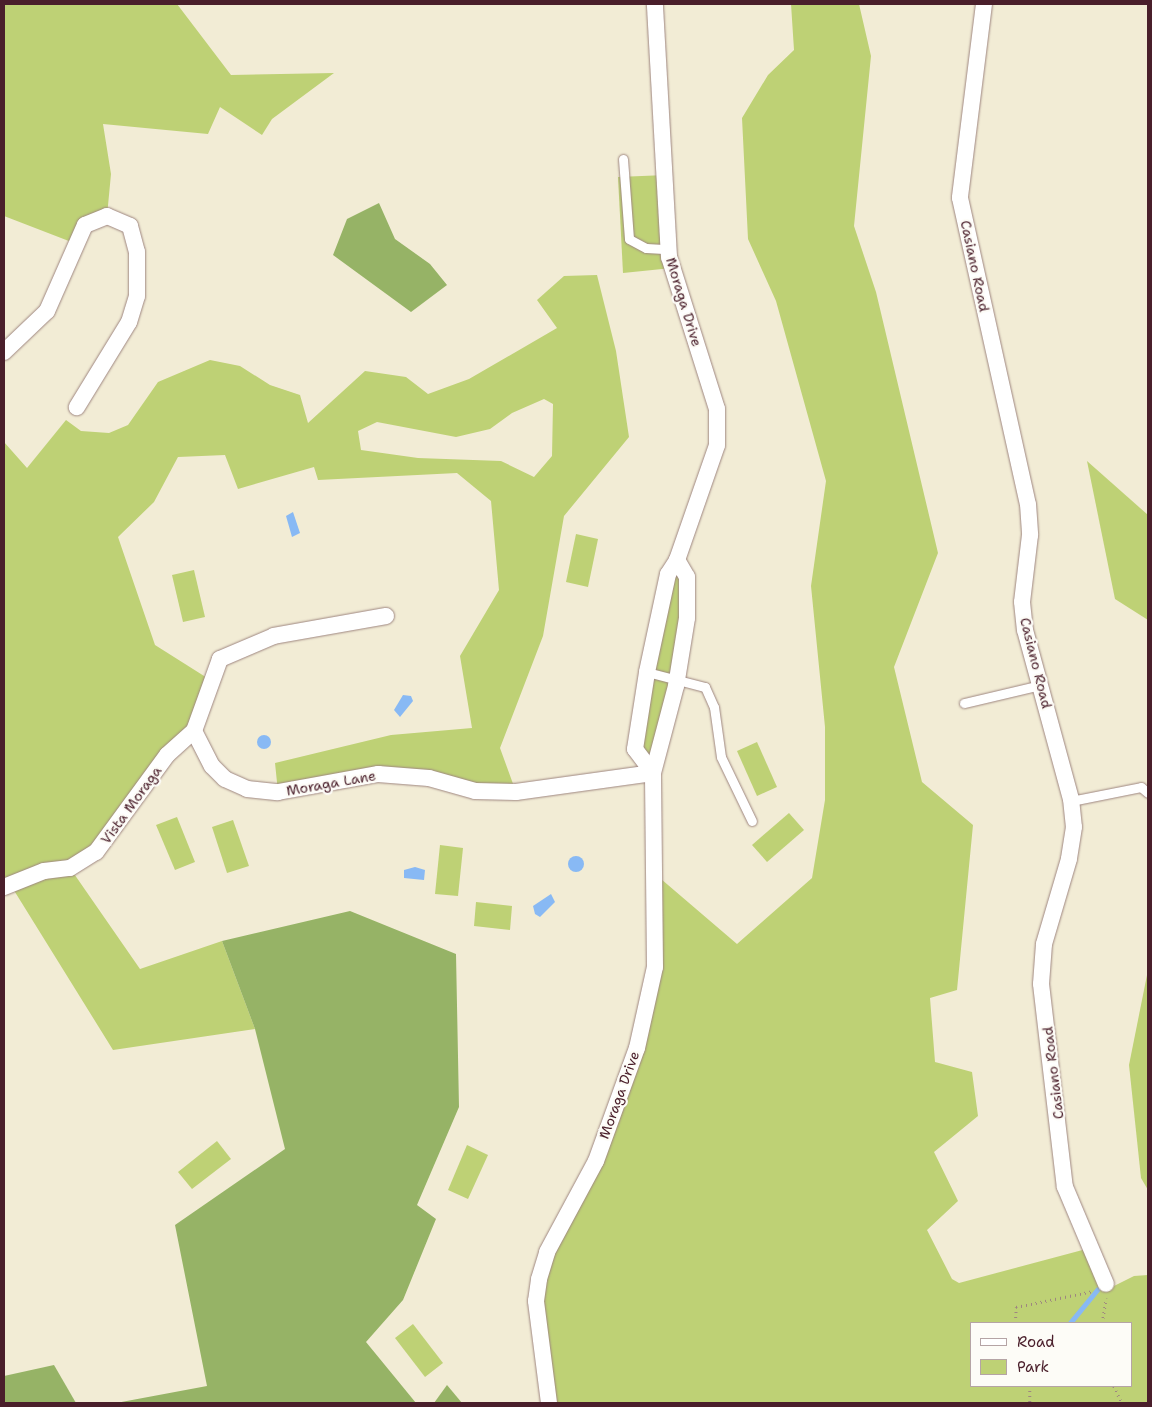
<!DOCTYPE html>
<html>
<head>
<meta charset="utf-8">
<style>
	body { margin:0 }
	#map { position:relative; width:1152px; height:1407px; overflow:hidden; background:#f2ecd5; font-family:"Shantell Sans",sans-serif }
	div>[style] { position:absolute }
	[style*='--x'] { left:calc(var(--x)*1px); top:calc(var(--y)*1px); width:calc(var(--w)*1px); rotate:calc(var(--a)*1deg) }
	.green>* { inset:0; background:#bed175 }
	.forest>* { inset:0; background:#96b366 }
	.water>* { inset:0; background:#88b9f4 }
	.round { border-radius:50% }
	.stream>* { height:4.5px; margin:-2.25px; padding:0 2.25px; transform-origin:2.25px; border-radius:2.25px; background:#88b9f4 }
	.path>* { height:2.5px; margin-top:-1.25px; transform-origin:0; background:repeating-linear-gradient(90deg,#9e8680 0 1px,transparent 0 5px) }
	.roads { filter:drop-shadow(0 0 1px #9e8680) drop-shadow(0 0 1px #9e8680) }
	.lane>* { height:9px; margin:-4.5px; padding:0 4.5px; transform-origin:4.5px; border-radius:4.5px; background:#fff }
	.street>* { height:16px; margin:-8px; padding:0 8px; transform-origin:8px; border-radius:8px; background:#fff }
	span { translate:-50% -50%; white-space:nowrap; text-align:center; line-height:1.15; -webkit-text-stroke:4.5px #fdfcf7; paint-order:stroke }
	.street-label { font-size:14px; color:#4a1f2b }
	.frame { position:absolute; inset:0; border:5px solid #4a1f2b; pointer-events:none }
	.legend { position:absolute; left:970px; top:1322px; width:162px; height:65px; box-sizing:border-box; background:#fdfcf7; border:1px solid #b5a4a5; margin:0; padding:6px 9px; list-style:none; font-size:15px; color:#4a1f2b }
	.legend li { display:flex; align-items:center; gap:10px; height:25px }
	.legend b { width:25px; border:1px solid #b5a4a5 }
</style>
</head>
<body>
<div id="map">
	<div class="green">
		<div style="clip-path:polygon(4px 4px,177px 4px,231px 75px,334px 73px,272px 119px,262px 135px,220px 107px,208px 134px,103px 124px,111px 174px,107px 216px,74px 243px,4px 216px)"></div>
		<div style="clip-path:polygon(evenodd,791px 4px,859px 4px,871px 56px,854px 226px,876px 292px,938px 553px,894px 667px,922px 782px,973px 825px,957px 990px,930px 998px,935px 1062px,972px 1072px,978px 1116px,934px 1152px,958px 1201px,927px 1230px,952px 1279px,959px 1283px,1090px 1248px,1114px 1286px,1134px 1276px,1148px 1275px,1148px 1403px,549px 1403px,539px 1279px,596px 1161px,655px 967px,654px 873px,737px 944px,812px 878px,825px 800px,825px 727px,811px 586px,826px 481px,776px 301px,748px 239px,742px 118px,768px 75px,794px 50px,791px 4px,971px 1323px,1131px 1323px,1131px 1386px,971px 1386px,971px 1323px)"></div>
		<div style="clip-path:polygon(666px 175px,672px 268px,623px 273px,618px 177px)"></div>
		<div style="clip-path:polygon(evenodd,597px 275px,616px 351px,629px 437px,564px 516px,543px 636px,500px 748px,516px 792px,378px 774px,278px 792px,275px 763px,391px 735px,472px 728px,460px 656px,499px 590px,491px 501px,457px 473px,318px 480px,314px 467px,238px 489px,225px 455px,178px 457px,154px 502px,118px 537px,155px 645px,212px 681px,194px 731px,113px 831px,70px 868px,140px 969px,222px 941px,255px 1029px,113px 1050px,10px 884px,4px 887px,4px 442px,27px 468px,66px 420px,81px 431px,109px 433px,128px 425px,158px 382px,210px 360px,240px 366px,270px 385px,300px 395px,308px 423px,365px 371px,406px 377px,428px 394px,469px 379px,557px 328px,537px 300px,564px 276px,597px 275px,544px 399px,553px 404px,552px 456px,534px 477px,501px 461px,418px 458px,361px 450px,358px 431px,377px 422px,456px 437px,490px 429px,512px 413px,544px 399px)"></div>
		<div style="clip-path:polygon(1087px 461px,1148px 515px,1148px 620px,1115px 599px)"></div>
		<div style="clip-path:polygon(576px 534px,598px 539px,588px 587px,566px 582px)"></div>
		<div style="clip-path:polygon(194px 570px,205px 617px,183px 622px,172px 575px)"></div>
		<div style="clip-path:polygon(668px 574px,687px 577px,653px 773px,635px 749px)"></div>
		<div style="clip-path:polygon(757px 742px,777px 787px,757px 796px,737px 751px)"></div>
		<div style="clip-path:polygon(789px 813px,804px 830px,767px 862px,752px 845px)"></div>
		<div style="clip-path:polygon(177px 817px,195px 862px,175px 870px,156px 825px)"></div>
		<div style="clip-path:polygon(233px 820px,249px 866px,227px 873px,212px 827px)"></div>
		<div style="clip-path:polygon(440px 845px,463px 848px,458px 896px,435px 894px)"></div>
		<div style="clip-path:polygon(476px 902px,512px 906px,510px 930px,474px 926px)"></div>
		<div style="clip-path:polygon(1148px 970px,1148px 1190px,1141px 1178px,1129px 1065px)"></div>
		<div style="clip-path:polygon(217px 1141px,231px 1159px,192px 1189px,178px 1172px)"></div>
		<div style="clip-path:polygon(467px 1145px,488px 1155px,468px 1199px,448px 1190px)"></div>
		<div style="clip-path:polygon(413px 1324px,443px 1363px,425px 1377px,395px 1338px)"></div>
	</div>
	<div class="forest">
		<div style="clip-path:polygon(379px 203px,395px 239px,430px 264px,447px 285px,411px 312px,333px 255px,347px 219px)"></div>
		<div style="clip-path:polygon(350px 911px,456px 954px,459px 1107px,417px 1205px,436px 1219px,403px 1300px,366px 1342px,416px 1403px,116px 1403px,207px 1386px,175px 1225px,285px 1149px,255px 1029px,222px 941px)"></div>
		<div style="clip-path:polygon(54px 1365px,76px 1403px,4px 1403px,4px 1376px)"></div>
		<div style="clip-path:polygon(447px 1385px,462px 1403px,434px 1403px)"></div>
	</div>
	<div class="water">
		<div style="clip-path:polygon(293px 512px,300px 533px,292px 537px,286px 516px)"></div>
		<div style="clip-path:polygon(403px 695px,411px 696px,413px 701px,400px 717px,394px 710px)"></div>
		<div class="round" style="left:257px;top:735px;width:14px;height:14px"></div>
		<div class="round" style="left:568px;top:856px;width:16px;height:16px"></div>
		<div style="clip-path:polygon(415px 867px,425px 870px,424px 880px,404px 878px,404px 870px)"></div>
		<div style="clip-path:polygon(551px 894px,555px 902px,540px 917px,535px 914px,533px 906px)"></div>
	</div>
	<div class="stream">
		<div style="--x:1070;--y:1323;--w:43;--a:-50.7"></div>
	</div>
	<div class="path">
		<div style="--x:1015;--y:1323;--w:16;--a:-86"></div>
		<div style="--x:1016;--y:1307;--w:79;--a:-11.7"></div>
		<div style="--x:1102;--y:1323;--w:25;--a:-81"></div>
		<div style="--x:1030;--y:1386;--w:17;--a:90"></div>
		<div style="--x:1114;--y:1386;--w:19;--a:65"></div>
	</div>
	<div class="roads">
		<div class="lane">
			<div style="--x:623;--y:159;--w:80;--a:85.7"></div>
			<div style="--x:629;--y:239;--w:19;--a:28"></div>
			<div style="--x:646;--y:248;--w:22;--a:3"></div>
			<div style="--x:647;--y:672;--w:60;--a:14.5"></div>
			<div style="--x:705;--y:687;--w:22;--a:66"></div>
			<div style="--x:714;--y:707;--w:50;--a:82"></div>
			<div style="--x:721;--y:757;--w:71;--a:64.2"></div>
			<div style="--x:964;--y:703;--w:78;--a:-13.3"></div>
			<div style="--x:1071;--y:801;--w:71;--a:-11.3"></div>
			<div style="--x:1141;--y:787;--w:9;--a:41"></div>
		</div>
		<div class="street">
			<div style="--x:984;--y:4;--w:195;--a:97.1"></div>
			<div style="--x:960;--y:198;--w:313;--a:77.5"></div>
			<div style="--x:1028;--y:504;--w:31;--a:86"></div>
			<div style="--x:1030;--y:535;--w:67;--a:96.8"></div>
			<div style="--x:1022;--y:602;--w:28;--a:84"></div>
			<div style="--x:1025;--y:630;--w:175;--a:74.8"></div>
			<div style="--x:1071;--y:799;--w:28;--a:84"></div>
			<div style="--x:1074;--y:827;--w:32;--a:99"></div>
			<div style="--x:1069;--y:859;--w:89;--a:106.4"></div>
			<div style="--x:1044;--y:944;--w:40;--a:94.3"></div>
			<div style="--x:1041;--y:984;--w:204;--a:83.3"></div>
			<div style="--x:1065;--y:1187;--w:105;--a:67.1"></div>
			<div style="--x:4;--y:352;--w:59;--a:-43.6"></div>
			<div style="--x:47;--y:311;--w:94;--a:-66.2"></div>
			<div style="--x:85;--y:225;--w:24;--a:-22"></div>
			<div style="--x:107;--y:216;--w:25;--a:23"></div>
			<div style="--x:130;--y:226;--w:27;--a:75"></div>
			<div style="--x:137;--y:252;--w:44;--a:90"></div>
			<div style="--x:137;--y:296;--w:27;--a:107"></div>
			<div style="--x:129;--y:322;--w:100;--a:121.5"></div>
			<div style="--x:386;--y:616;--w:114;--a:169.9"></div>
			<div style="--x:274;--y:636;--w:59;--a:156.9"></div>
			<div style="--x:220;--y:659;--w:77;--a:109.9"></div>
			<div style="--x:194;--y:731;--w:39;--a:63"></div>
			<div style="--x:212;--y:766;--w:18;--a:45"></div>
			<div style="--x:225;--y:779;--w:24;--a:24"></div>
			<div style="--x:247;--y:789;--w:31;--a:6"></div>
			<div style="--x:278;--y:792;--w:102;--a:-10.2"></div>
			<div style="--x:378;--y:774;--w:51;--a:4.5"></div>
			<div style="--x:429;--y:778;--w:48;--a:15.8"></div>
			<div style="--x:475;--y:791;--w:41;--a:1.4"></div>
			<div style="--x:516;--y:792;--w:138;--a:-7.9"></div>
			<div style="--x:653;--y:773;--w:30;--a:-127"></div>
			<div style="--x:635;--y:749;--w:78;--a:-81.1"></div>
			<div style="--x:647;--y:672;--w:100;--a:-77.9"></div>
			<div style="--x:668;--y:574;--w:17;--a:-57"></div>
			<div style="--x:677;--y:560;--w:122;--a:-70.8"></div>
			<div style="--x:717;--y:445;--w:36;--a:-90"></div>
			<div style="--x:717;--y:409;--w:159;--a:-107.5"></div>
			<div style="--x:669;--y:257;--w:253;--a:-93.2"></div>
			<div style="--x:4;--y:887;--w:43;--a:-21.8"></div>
			<div style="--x:44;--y:871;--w:26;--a:-7"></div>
			<div style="--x:70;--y:868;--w:31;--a:-32"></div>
			<div style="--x:96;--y:852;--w:120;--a:-53.8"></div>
			<div style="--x:167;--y:755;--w:36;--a:-42"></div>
			<div style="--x:549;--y:1403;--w:103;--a:-97.3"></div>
			<div style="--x:536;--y:1301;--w:22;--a:-82"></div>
			<div style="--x:539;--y:1279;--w:28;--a:-73"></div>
			<div style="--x:547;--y:1252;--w:103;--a:-61.7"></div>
			<div style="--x:596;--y:1161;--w:120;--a:-70.1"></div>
			<div style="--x:637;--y:1048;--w:83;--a:-77.5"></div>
			<div style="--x:655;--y:967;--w:194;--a:-90.6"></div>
			<div style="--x:653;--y:773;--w:90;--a:-75.2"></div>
			<div style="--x:676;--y:686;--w:69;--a:-80.8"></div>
			<div style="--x:687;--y:618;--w:41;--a:-90"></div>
			<div style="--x:687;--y:577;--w:20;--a:-120"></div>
		</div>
	</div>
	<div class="street-label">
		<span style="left:975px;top:266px;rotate:78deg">Casiano Road</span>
		<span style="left:684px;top:302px;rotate:73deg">Moraga Drive</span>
		<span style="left:1036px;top:663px;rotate:76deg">Casiano Road</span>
		<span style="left:331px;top:783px;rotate:-10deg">Moraga Lane</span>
		<span style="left:131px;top:805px;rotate:-54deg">Vista Moraga</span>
		<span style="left:1053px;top:1073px;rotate:-97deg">Casiano Road</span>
		<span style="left:619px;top:1095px;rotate:-70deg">Moraga Drive</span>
	</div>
	<div class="frame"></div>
	<ul class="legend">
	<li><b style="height:6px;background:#fff"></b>Road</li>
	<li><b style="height:14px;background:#bed175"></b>Park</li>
	</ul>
</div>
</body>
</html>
